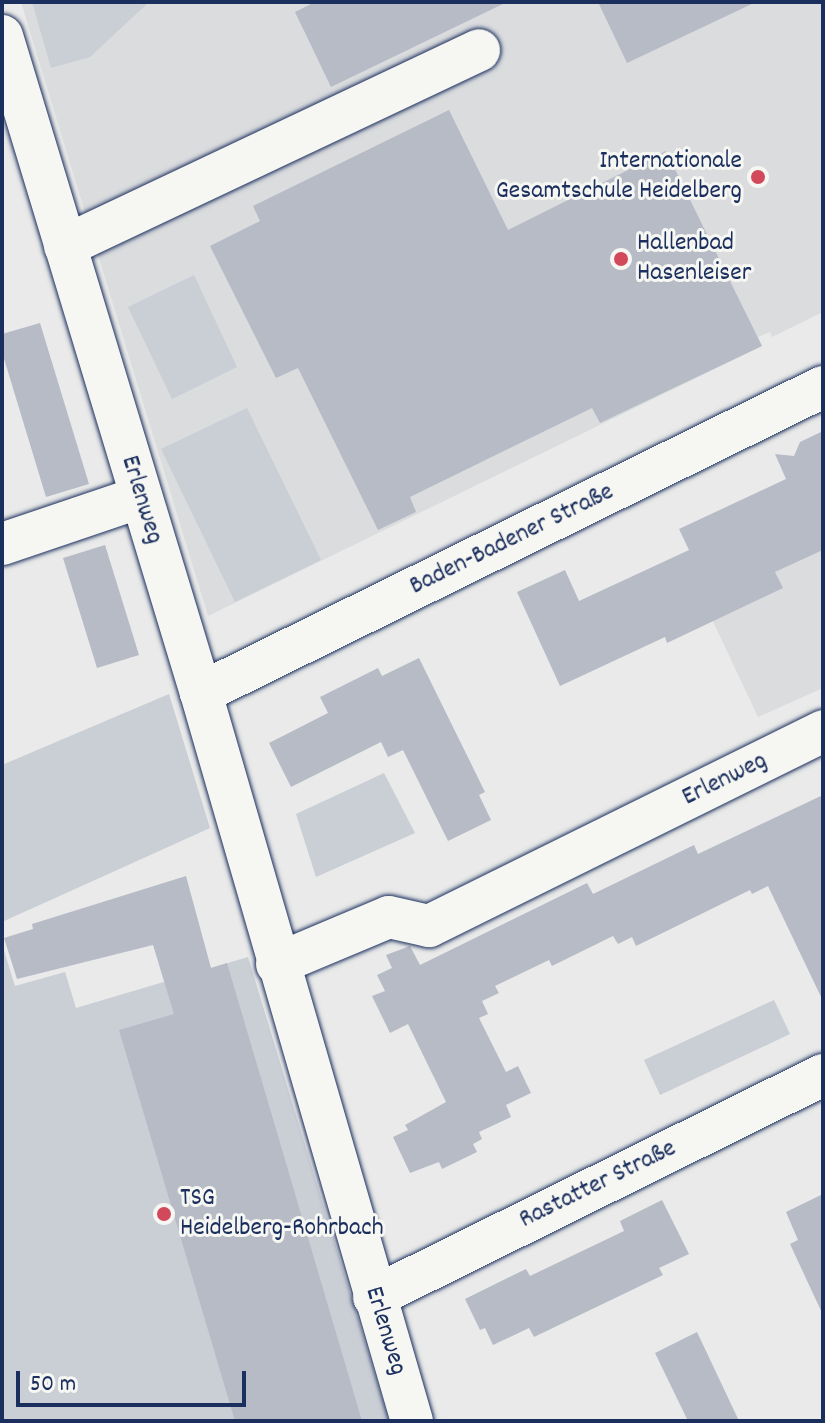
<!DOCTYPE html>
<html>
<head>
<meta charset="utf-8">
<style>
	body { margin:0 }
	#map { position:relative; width:825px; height:1423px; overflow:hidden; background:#e9eae9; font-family:Dekko,sans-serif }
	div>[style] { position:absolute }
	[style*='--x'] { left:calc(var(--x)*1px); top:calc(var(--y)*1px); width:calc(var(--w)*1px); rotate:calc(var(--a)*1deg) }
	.built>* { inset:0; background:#dadcde }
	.green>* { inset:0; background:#caced5 }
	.building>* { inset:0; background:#b6bbc6 }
	.roads { filter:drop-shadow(0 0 2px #1b2f5e) drop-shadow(0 0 2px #1b2f5e) }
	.minor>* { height:42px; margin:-21px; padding:0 21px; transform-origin:21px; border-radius:21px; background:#f6f6f2 }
	.dots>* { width:22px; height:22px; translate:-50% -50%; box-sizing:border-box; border:4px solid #f6f6f2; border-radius:50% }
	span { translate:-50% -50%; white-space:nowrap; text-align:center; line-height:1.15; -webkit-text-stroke:6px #f6f6f2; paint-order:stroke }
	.poi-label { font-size:26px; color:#1b2f5e }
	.right { translate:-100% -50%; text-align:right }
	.left { translate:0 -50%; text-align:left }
	.street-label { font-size:26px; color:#1b2f5e }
	.frame { position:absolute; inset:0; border:4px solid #1b2f5e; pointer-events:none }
	.scale { position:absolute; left:16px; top:1371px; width:230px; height:36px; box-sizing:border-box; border:4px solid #1b2f5e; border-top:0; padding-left:10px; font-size:24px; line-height:28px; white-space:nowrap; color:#1b2f5e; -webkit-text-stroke:6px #f6f6f2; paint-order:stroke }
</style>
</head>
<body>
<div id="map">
	<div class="built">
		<div style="clip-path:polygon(21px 2px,823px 2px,823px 312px,772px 337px,770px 332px,758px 337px,762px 346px,208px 616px)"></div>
		<div style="clip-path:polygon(823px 550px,823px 688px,758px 717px,710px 615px,747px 605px,782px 588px,775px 572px)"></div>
	</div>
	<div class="green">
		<div style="clip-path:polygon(32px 2px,149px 2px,90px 57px,51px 68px)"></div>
		<div style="clip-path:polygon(194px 275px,237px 367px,172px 399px,128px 307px)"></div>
		<div style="clip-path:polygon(247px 408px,321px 560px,235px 602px,161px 449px)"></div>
		<div style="clip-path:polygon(169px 694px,210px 828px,2px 922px,2px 765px)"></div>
		<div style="clip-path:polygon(384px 773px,415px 833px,316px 877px,296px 814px)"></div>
		<div style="clip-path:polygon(2px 944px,15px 986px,65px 972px,76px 1008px,248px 957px,389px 1421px,2px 1421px)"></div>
		<div style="clip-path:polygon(774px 1000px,790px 1034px,660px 1095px,644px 1060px)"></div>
	</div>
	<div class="building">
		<div style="clip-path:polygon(315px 2px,507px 2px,331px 87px,295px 12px)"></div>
		<div style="clip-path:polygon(598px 2px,756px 2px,627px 63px)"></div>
		<div style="clip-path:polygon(449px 110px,508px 230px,666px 151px,762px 346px,600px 423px,592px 408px,410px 497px,416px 512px,378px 530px,298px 368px,276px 378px,210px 246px,260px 221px,253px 206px)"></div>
		<div style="clip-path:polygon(40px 323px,89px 484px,46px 497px,2px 352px,2px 334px)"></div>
		<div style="clip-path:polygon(823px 431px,823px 550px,775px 572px,783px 588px,667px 643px,665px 637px,560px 686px,517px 592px,565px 570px,579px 601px,689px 550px,679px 529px,786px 479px,775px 454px,794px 456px,800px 442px)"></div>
		<div style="clip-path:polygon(105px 545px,139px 655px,97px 668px,63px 558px)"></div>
		<div style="clip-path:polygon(419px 658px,485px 792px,479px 795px,491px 820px,448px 841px,403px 750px,388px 757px,381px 742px,291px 787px,269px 743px,328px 713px,320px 697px,378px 668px,382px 676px)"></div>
		<div style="clip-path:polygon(823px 795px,823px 1001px,768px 886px,752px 894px,750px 890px,636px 946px,632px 937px,618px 944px,613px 936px,552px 966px,549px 960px,495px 986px,499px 993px,482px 1001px,488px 1014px,479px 1018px,506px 1072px,518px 1066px,531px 1093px,506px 1105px,511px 1117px,479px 1132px,482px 1139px,473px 1144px,477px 1152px,442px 1169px,439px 1162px,410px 1173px,393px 1137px,408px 1130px,405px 1125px,446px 1102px,408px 1024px,390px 1033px,372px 996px,385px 991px,377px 975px,392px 968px,386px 955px,410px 946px,420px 965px,587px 883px,593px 894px,694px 845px,698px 854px)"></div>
		<div style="clip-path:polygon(186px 876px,211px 968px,227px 963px,362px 1421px,235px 1421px,119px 1030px,174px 1014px,153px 945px,17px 979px,4px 938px,33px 929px,32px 924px)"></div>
		<div style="clip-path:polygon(823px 1194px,823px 1315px,790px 1244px,798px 1240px,786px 1212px)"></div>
		<div style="clip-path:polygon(662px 1200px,689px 1254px,659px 1268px,663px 1275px,534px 1337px,529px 1328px,493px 1345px,485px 1328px,480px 1330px,465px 1299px,526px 1269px,530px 1276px,624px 1231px,620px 1221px)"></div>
		<div style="clip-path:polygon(697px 1332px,739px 1421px,688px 1421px,655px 1353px)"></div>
	</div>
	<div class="roads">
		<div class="minor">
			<div style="--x:2;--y:36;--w:686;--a:73.15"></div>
			<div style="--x:201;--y:693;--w:758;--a:73.84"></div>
			<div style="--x:65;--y:246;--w:458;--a:-25.3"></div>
			<div style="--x:2;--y:544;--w:147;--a:-18.7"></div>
			<div style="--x:201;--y:693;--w:693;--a:-26.2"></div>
			<div style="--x:277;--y:964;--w:121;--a:-22.8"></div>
			<div style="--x:389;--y:917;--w:41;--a:12.7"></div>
			<div style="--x:429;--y:926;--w:440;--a:-26.3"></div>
			<div style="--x:374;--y:1297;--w:501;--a:-26.31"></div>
		</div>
	</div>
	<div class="dots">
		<div style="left:758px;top:177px;background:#d1495b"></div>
		<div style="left:621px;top:259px;background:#d1495b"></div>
		<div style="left:164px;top:1214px;background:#d1495b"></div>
	</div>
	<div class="poi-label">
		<span class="right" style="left:742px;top:177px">Internationale<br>Gesamtschule Heidelberg</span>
		<span class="left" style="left:637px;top:259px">Hallenbad<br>Hasenleiser</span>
		<span class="left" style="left:180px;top:1214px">TSG<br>Heidelberg-Rohrbach</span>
	</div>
	<div class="street-label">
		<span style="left:141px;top:500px;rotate:73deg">Erlenweg</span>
		<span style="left:512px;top:540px;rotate:-26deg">Baden-Badener Straße</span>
		<span style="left:725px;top:780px;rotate:-26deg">Erlenweg</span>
		<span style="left:598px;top:1185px;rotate:-26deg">Rastatter Straße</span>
		<span style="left:385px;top:1331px;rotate:73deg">Erlenweg</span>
	</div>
	<div class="frame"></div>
	<div class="scale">50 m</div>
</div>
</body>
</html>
